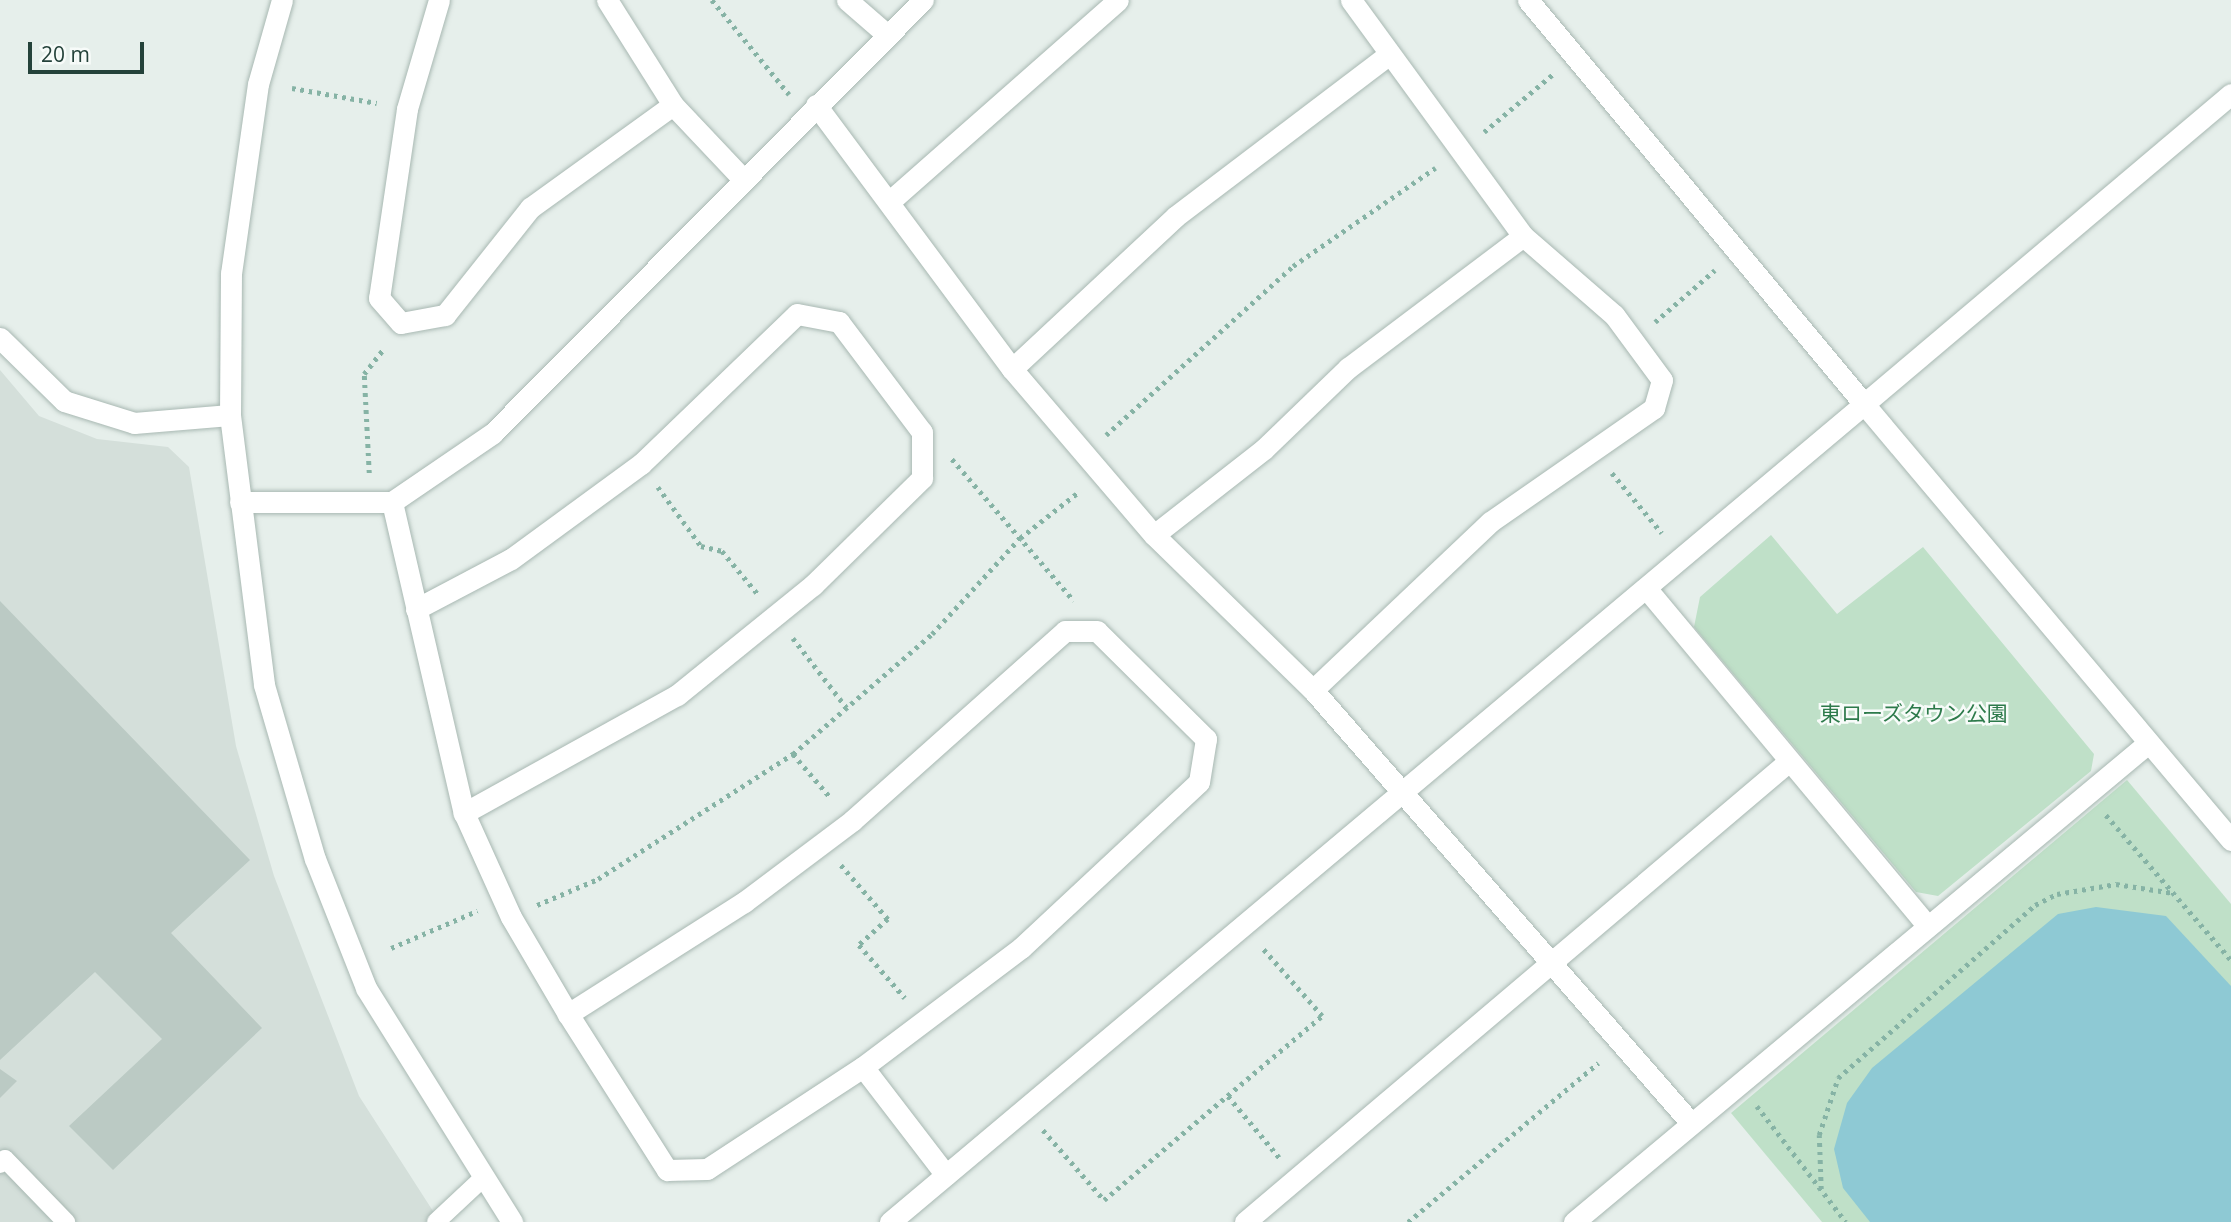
<!DOCTYPE html>
<html>
<head>
<meta charset="utf-8">
<style>
	body { margin:0 }
	#map { position:relative; width:2231px; height:1222px; overflow:hidden; background:#e6efeb; font-family:"Open Sans","Noto Sans JP",sans-serif }
	div>[style] { position:absolute }
	[style*='--x'] { left:calc(var(--x)*1px); top:calc(var(--y)*1px); width:calc(var(--w)*1px); rotate:calc(var(--a)*1deg) }
	.built>* { inset:0; background:#d4dfda }
	.green>* { inset:0; background:#bfe0c8 }
	.water>* { inset:0; background:#8ec9d4 }
	.building>* { inset:0; background:#bbcac4 }
	.path>* { height:4.5px; margin-top:-2.25px; transform-origin:0; background:repeating-linear-gradient(90deg,#86b3a5 0 3.5px,transparent 0 8.5px) }
	.roads { filter:drop-shadow(0 0 2px #a8b8b2) drop-shadow(0 0 2px #a8b8b2) }
	.lane>* { height:18px; margin:-9px; padding:0 9px; transform-origin:9px; border-radius:9px; background:#fff }
	.street>* { height:21px; margin:-10.5px; padding:0 10.5px; transform-origin:10.5px; border-radius:10.5px; background:#fff }
	.secondary>* { height:21px; margin:-10.5px; padding:0 10.5px; transform-origin:10.5px; border-radius:10.5px; background:#fff }
	span { translate:-50% -50%; white-space:nowrap; text-align:center; line-height:1.15; -webkit-text-stroke:5px #f7fbf9; paint-order:stroke }
	.park-label { font-size:21px; color:#2d7a4b }
	.scale { position:absolute; left:28px; top:42px; width:116px; height:32px; box-sizing:border-box; border:4px solid #24423a; border-top:0; padding-left:9px; font-size:21px; line-height:24px; white-space:nowrap; color:#24423a; -webkit-text-stroke:5px #f7fbf9; paint-order:stroke }
</style>
</head>
<body>
<div id="map">
	<div class="built">
		<div style="clip-path:polygon(0 370px,39px 416px,97px 439px,168px 447px,189px 467px,236px 746px,274px 876px,359px 1096px,440px 1222px,0 1222px)"></div>
	</div>
	<div class="green">
		<div style="clip-path:polygon(1771px 535px,1837px 614px,1923px 547px,2094px 754px,2091px 771px,1938px 896px,1916px 892px,1694px 627px,1700px 597px)"></div>
		<div style="clip-path:polygon(2127px 780px,2231px 904px,2231px 1222px,1822px 1222px,1731px 1113px)"></div>
	</div>
	<div class="water">
		<div style="clip-path:polygon(2096px 907px,2166px 916px,2231px 986px,2231px 1222px,1870px 1222px,1843px 1188px,1834px 1149px,1847px 1103px,1872px 1068px,2058px 914px)"></div>
	</div>
	<div class="building">
		<div style="clip-path:polygon(0 601px,250px 860px,171px 933px,262px 1028px,113px 1170px,69px 1126px,162px 1039px,95px 972px,0 1060px)"></div>
		<div style="clip-path:polygon(0 1069px,17px 1081px,0 1098px)"></div>
	</div>
	<div class="path">
		<div style="--x:712;--y:0;--w:122;--a:50.7"></div>
		<div style="--x:292;--y:88;--w:86;--a:10"></div>
		<div style="--x:1484;--y:132;--w:90;--a:-40"></div>
		<div style="--x:1655;--y:322;--w:79;--a:-40.9"></div>
		<div style="--x:1106;--y:435;--w:252;--a:-42.1"></div>
		<div style="--x:1293;--y:266;--w:173;--a:-34.6"></div>
		<div style="--x:952;--y:459;--w:187;--a:49.3"></div>
		<div style="--x:369;--y:473;--w:99;--a:-92.9"></div>
		<div style="--x:364;--y:374;--w:33;--a:-52"></div>
		<div style="--x:1612;--y:473;--w:78;--a:50.2"></div>
		<div style="--x:658;--y:487;--w:73;--a:53.9"></div>
		<div style="--x:701;--y:546;--w:22;--a:13"></div>
		<div style="--x:722;--y:551;--w:55;--a:50.2"></div>
		<div style="--x:793;--y:638;--w:88;--a:52.4"></div>
		<div style="--x:793;--y:754;--w:58;--a:49.2"></div>
		<div style="--x:2106;--y:815;--w:191;--a:49.2"></div>
		<div style="--x:841;--y:865;--w:72;--a:49"></div>
		<div style="--x:888;--y:919;--w:39;--a:138"></div>
		<div style="--x:859;--y:945;--w:70;--a:49"></div>
		<div style="--x:537;--y:905;--w:66;--a:-23.1"></div>
		<div style="--x:598;--y:879;--w:232;--a:-32.7"></div>
		<div style="--x:793;--y:754;--w:184;--a:-40.8"></div>
		<div style="--x:932;--y:634;--w:130;--a:-47.5"></div>
		<div style="--x:1020;--y:538;--w:76;--a:-38.1"></div>
		<div style="--x:391;--y:948;--w:94;--a:-23.3"></div>
		<div style="--x:1228;--y:1096;--w:80;--a:50.1"></div>
		<div style="--x:1757;--y:1106;--w:146;--a:52.5"></div>
		<div style="--x:1043;--y:1130;--w:93;--a:48.9"></div>
		<div style="--x:1104;--y:1200;--w:285;--a:-40.2"></div>
		<div style="--x:1322;--y:1016;--w:89;--a:-131.4"></div>
		<div style="--x:1821;--y:1189;--w:54;--a:-92.1"></div>
		<div style="--x:1819;--y:1135;--w:60;--a:-71.6"></div>
		<div style="--x:1838;--y:1078;--w:262;--a:-41.3"></div>
		<div style="--x:2035;--y:905;--w:25;--a:-27"></div>
		<div style="--x:2057;--y:894;--w:60;--a:-9.6"></div>
		<div style="--x:2116;--y:884;--w:58;--a:9"></div>
		<div style="--x:1408;--y:1222;--w:248;--a:-39.9"></div>
	</div>
	<div class="roads">
		<div class="lane">
			<div style="--x:0;--y:1164;--w:7;--a:-45"></div>
			<div style="--x:5;--y:1159;--w:88;--a:45.9"></div>
			<div style="--x:436;--y:1222;--w:64;--a:-43.1"></div>
		</div>
		<div class="street">
			<div style="--x:439;--y:0;--w:114;--a:106.4"></div>
			<div style="--x:407;--y:109;--w:191;--a:98.4"></div>
			<div style="--x:379;--y:298;--w:33;--a:49"></div>
			<div style="--x:401;--y:323;--w:45;--a:-10.3"></div>
			<div style="--x:445;--y:315;--w:137;--a:-51.5"></div>
			<div style="--x:530;--y:208;--w:176;--a:-35.8"></div>
			<div style="--x:673;--y:105;--w:99;--a:46.6"></div>
			<div style="--x:607;--y:0;--w:124;--a:57.8"></div>
			<div style="--x:847;--y:0;--w:50;--a:41"></div>
			<div style="--x:1528;--y:0;--w:525;--a:50.25"></div>
			<div style="--x:1864;--y:404;--w:480;--a:-40.2"></div>
			<div style="--x:816;--y:105;--w:329;--a:53.4"></div>
			<div style="--x:1012;--y:369;--w:218;--a:49.5"></div>
			<div style="--x:1154;--y:535;--w:222;--a:44.3"></div>
			<div style="--x:1313;--y:690;--w:575;--a:48.88"></div>
			<div style="--x:889;--y:202;--w:305;--a:-41.4"></div>
			<div style="--x:0;--y:338;--w:90;--a:44.5"></div>
			<div style="--x:64;--y:401;--w:73;--a:17.4"></div>
			<div style="--x:134;--y:423;--w:96;--a:-4.8"></div>
			<div style="--x:1012;--y:369;--w:224;--a:-43"></div>
			<div style="--x:1176;--y:216;--w:266;--a:-37.2"></div>
			<div style="--x:240;--y:502;--w:152;--a:0"></div>
			<div style="--x:392;--y:502;--w:122;--a:-34.3"></div>
			<div style="--x:493;--y:433;--w:610;--a:-45.2"></div>
			<div style="--x:392;--y:502;--w:319;--a:77"></div>
			<div style="--x:464;--y:813;--w:114;--a:65.7"></div>
			<div style="--x:511;--y:917;--w:113;--a:59.6"></div>
			<div style="--x:568;--y:1014;--w:185;--a:57.6"></div>
			<div style="--x:667;--y:1170;--w:40;--a:-1.4"></div>
			<div style="--x:707;--y:1169;--w:186;--a:-33.2"></div>
			<div style="--x:863;--y:1067;--w:198;--a:-37"></div>
			<div style="--x:1021;--y:948;--w:243;--a:-43"></div>
			<div style="--x:1199;--y:782;--w:44;--a:-80.8"></div>
			<div style="--x:1206;--y:739;--w:153;--a:-135.3"></div>
			<div style="--x:1097;--y:631;--w:32;--a:180"></div>
			<div style="--x:1065;--y:631;--w:285;--a:138.3"></div>
			<div style="--x:852;--y:821;--w:135;--a:143.1"></div>
			<div style="--x:744;--y:902;--w:209;--a:147.5"></div>
			<div style="--x:1154;--y:535;--w:140;--a:-38"></div>
			<div style="--x:1264;--y:449;--w:117;--a:-44"></div>
			<div style="--x:1348;--y:368;--w:219;--a:-37"></div>
			<div style="--x:1646;--y:588;--w:440;--a:50.2"></div>
			<div style="--x:416;--y:609;--w:107;--a:-27.8"></div>
			<div style="--x:511;--y:559;--w:161;--a:-36.2"></div>
			<div style="--x:641;--y:464;--w:216;--a:-43.9"></div>
			<div style="--x:797;--y:314;--w:43;--a:10.8"></div>
			<div style="--x:839;--y:322;--w:138;--a:53"></div>
			<div style="--x:922;--y:432;--w:46;--a:90"></div>
			<div style="--x:922;--y:478;--w:153;--a:135.5"></div>
			<div style="--x:813;--y:585;--w:175;--a:141"></div>
			<div style="--x:677;--y:695;--w:244;--a:151"></div>
			<div style="--x:1313;--y:690;--w:244;--a:-43.5"></div>
			<div style="--x:1490;--y:522;--w:200;--a:-34.8"></div>
			<div style="--x:1654;--y:408;--w:29;--a:-74"></div>
			<div style="--x:1662;--y:380;--w:81;--a:-126.4"></div>
			<div style="--x:1614;--y:315;--w:121;--a:-139"></div>
			<div style="--x:1523;--y:236;--w:292;--a:-126.1"></div>
			<div style="--x:863;--y:1067;--w:136;--a:52.5"></div>
			<div style="--x:1245;--y:1222;--w:712;--a:-40.27"></div>
			<div style="--x:1574;--y:1222;--w:748;--a:-39.84"></div>
		</div>
		<div class="secondary">
			<div style="--x:282;--y:0;--w:87;--a:105.9"></div>
			<div style="--x:258;--y:84;--w:191;--a:98.1"></div>
			<div style="--x:231;--y:273;--w:142;--a:90.4"></div>
			<div style="--x:230;--y:415;--w:272;--a:82.8"></div>
			<div style="--x:264;--y:685;--w:181;--a:73.7"></div>
			<div style="--x:315;--y:859;--w:139;--a:68.4"></div>
			<div style="--x:366;--y:988;--w:276;--a:58"></div>
			<div style="--x:890;--y:1222;--w:1272;--a:-40.02"></div>
			<div style="--x:1864;--y:404;--w:570;--a:49.91"></div>
		</div>
	</div>
	<div class="park-label">
		<span style="left:1914px;top:713px">東ローズタウン公園</span>
	</div>
	<div class="scale">20 m</div>
</div>
</body>
</html>
